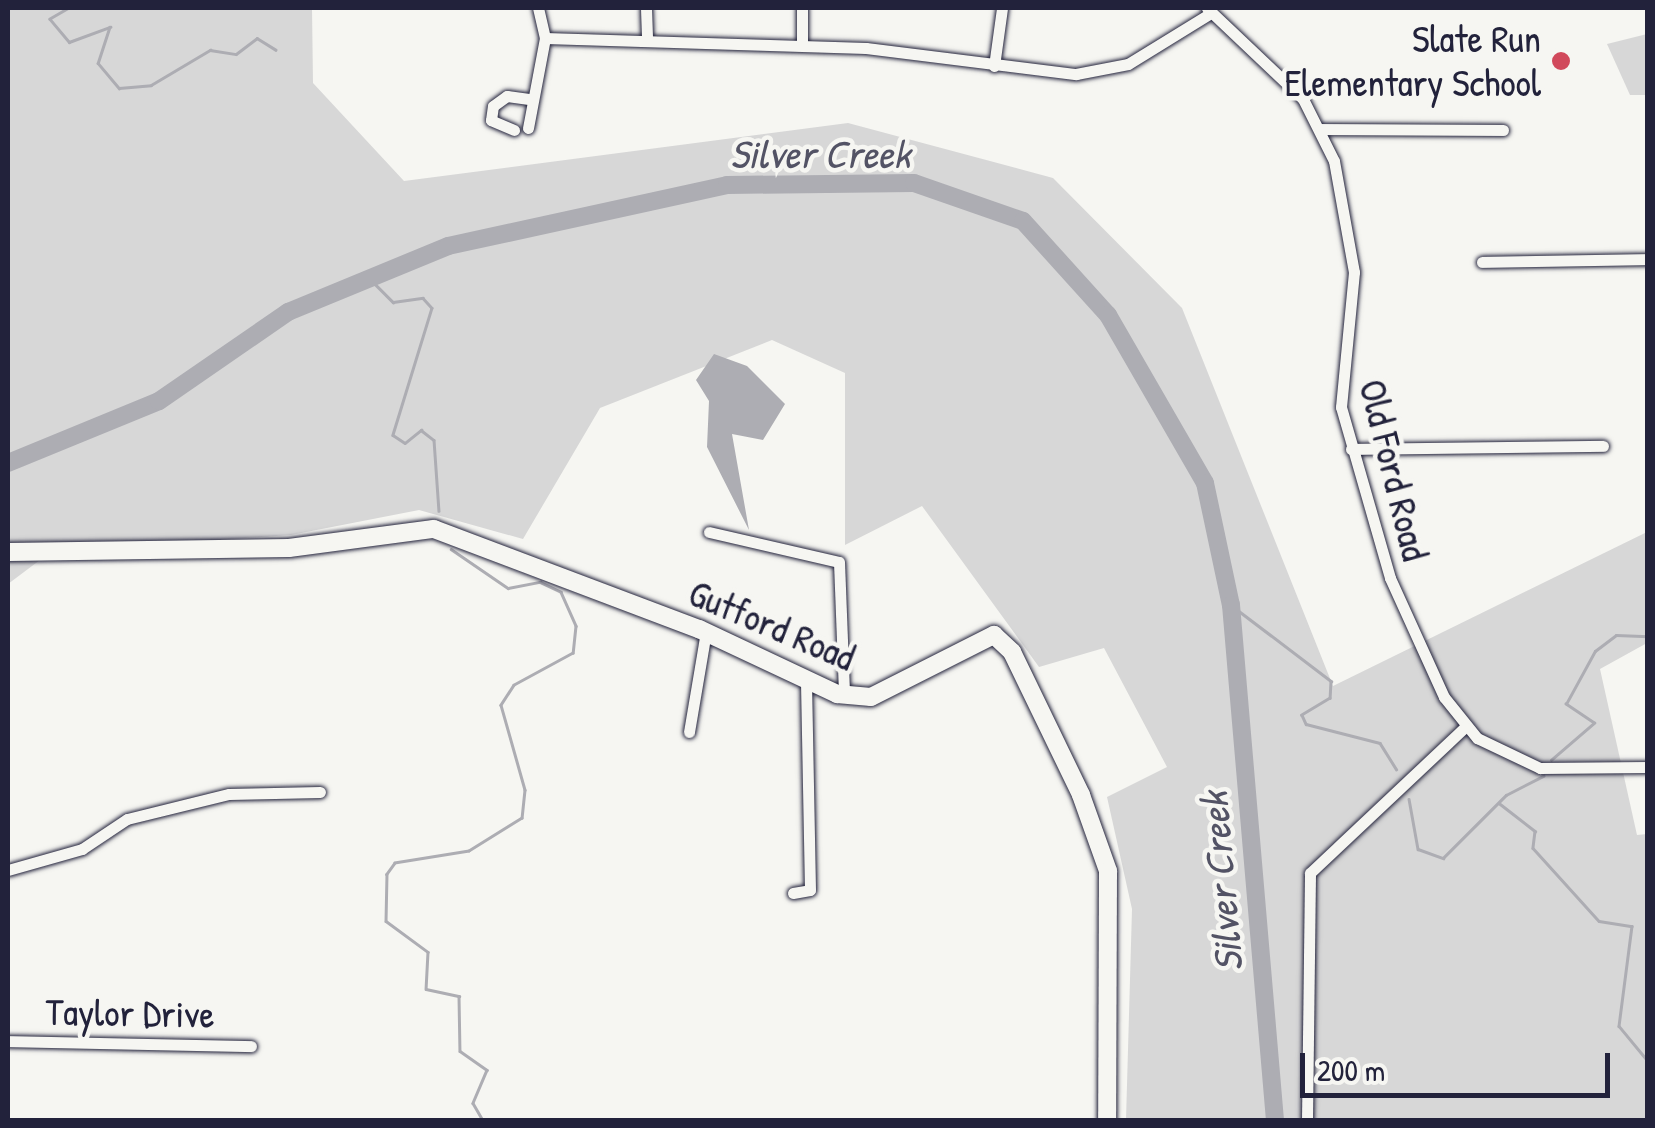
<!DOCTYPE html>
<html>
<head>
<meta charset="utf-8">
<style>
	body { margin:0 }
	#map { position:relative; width:1655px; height:1128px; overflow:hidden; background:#f6f6f2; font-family:"Patrick Hand",sans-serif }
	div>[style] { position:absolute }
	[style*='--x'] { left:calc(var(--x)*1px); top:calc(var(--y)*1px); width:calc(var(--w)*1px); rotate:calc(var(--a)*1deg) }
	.green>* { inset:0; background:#d7d7d7 }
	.water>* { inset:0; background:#adadb3 }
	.stream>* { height:2.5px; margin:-1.25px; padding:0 1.25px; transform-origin:1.25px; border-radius:1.25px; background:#adadb3 }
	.river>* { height:18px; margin:-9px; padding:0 9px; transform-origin:9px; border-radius:9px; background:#adadb3 }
	.roads { filter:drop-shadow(0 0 2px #22223b) drop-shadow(0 0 2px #22223b) }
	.street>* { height:11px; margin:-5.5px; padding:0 5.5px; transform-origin:5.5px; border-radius:5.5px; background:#f6f6f2 }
	.secondary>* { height:18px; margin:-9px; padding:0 9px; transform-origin:9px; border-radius:9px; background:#f6f6f2 }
	.dots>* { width:28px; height:28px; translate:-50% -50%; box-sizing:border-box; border:5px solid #f6f6f2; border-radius:50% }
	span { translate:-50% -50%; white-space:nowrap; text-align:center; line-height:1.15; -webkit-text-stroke:9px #f6f6f2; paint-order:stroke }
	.poi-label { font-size:38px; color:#22223b }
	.right { translate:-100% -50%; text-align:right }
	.street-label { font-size:38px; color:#22223b }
	.water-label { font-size:40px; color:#535365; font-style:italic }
	.frame { position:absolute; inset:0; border:10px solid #22223b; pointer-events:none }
	.scale { position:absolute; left:1300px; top:1053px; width:310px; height:45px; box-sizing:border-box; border:5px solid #22223b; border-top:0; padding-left:12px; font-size:30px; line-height:35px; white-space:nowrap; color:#22223b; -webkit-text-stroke:8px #f6f6f2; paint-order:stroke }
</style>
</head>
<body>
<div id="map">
	<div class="green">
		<div style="clip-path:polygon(8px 8px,312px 8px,313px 83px,404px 181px,848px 123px,1053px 178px,1182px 308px,1333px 686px,1647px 532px,1647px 643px,1600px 669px,1637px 835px,1647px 834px,1647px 1120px,1126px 1120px,1132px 909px,1107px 797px,1167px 767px,1104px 648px,1039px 667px,922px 506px,845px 545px,845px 373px,772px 340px,600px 408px,523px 539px,419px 510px,291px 535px,52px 551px,8px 584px)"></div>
		<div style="clip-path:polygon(1647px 34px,1647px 95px,1630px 95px,1607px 44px)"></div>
	</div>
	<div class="water">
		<div style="clip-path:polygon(714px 354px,747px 366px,785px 404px,763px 440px,732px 434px,749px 530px,707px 447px,709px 401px,696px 380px)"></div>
	</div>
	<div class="stream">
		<div style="--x:69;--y:8;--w:22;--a:150"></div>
		<div style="--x:50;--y:19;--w:30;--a:50"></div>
		<div style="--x:69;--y:42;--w:44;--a:-20.1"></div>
		<div style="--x:110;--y:27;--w:38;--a:108"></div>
		<div style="--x:98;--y:63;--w:33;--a:50"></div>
		<div style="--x:119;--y:88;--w:32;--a:-5"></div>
		<div style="--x:151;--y:85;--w:69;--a:-30.7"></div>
		<div style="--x:210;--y:50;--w:26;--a:9"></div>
		<div style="--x:236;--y:54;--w:26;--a:-37"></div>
		<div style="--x:257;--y:38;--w:22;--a:32"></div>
		<div style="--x:370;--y:279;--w:33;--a:45"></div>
		<div style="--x:393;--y:302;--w:30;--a:-8"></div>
		<div style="--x:423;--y:298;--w:13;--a:48"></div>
		<div style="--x:432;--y:308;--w:133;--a:107.1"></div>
		<div style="--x:393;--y:435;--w:14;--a:34"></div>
		<div style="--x:405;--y:443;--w:21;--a:-39"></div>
		<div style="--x:421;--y:430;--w:16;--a:38"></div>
		<div style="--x:434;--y:440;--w:71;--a:86"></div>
		<div style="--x:451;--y:549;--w:69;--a:34.4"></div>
		<div style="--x:508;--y:588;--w:33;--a:-11"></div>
		<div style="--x:540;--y:582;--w:23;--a:25"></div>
		<div style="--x:561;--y:592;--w:37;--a:66"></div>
		<div style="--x:576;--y:626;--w:27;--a:96"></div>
		<div style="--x:573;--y:653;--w:67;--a:151.5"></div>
		<div style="--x:514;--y:685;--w:24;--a:123"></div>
		<div style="--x:501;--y:705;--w:88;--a:74.2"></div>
		<div style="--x:525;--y:790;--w:28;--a:96"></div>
		<div style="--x:522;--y:818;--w:62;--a:148.1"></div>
		<div style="--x:469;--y:851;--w:75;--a:170.8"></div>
		<div style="--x:395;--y:863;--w:14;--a:126"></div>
		<div style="--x:387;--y:874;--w:47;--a:91.2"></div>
		<div style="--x:386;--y:921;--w:52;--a:36.4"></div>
		<div style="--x:428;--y:952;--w:37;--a:93"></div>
		<div style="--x:426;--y:989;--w:34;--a:12"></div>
		<div style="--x:459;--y:996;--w:55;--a:89"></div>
		<div style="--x:460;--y:1051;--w:33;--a:35"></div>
		<div style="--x:487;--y:1070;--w:36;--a:113"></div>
		<div style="--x:473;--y:1103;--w:20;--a:60"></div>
		<div style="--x:1231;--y:605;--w:126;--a:37.2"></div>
		<div style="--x:1331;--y:681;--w:17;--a:93"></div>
		<div style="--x:1330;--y:698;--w:33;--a:149"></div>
		<div style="--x:1302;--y:715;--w:10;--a:66"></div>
		<div style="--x:1306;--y:724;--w:76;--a:14.4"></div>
		<div style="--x:1380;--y:743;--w:31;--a:58"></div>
		<div style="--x:1551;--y:760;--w:57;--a:-40.7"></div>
		<div style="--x:1594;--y:723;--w:34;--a:-146"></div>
		<div style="--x:1566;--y:704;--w:60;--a:-61.3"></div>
		<div style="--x:1595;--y:651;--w:26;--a:-37"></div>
		<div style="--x:1616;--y:635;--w:32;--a:2"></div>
		<div style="--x:1409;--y:799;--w:51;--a:79.8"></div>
		<div style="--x:1418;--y:849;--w:27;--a:20"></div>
		<div style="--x:1443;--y:858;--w:89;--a:-45"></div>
		<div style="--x:1506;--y:795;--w:42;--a:-27.2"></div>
		<div style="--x:1499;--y:803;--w:46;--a:37.9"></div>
		<div style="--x:1535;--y:831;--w:17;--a:97"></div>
		<div style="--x:1533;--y:848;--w:98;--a:47.9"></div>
		<div style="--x:1599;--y:921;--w:33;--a:9"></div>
		<div style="--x:1632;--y:926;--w:101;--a:97.4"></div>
		<div style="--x:1619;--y:1026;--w:45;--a:50.4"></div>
	</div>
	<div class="river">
		<div style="--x:8;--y:463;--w:163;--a:-22.3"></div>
		<div style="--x:159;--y:401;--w:157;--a:-34.6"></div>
		<div style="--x:288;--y:312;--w:173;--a:-22.4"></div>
		<div style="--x:448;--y:246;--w:286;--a:-12.3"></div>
		<div style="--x:727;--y:185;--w:187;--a:-0.6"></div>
		<div style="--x:914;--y:183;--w:115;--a:19.2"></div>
		<div style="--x:1023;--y:221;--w:127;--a:47.9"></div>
		<div style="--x:1108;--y:315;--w:194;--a:60"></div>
		<div style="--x:1205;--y:483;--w:125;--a:78"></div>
		<div style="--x:1231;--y:605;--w:517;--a:85.12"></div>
	</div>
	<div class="roads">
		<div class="street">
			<div style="--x:646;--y:8;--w:33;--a:88"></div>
			<div style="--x:802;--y:8;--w:36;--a:90"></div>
			<div style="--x:1207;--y:8;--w:132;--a:43.5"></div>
			<div style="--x:1303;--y:99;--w:69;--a:63.4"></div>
			<div style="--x:1334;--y:161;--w:113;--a:79.8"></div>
			<div style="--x:1354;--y:272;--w:136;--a:95.5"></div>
			<div style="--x:1341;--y:407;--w:178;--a:74"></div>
			<div style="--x:1390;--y:578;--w:131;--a:65.6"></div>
			<div style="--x:1444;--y:697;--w:53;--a:51.2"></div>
			<div style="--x:1477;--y:738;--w:70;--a:25.5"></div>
			<div style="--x:1540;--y:768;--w:108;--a:-0.5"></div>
			<div style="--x:545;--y:38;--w:321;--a:1.8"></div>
			<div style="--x:866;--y:48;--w:212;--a:7.1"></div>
			<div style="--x:1076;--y:74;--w:53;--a:-10.9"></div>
			<div style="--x:1128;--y:64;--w:97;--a:-31.6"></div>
			<div style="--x:994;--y:66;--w:59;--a:-82.1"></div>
			<div style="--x:528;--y:128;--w:92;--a:-79.3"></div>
			<div style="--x:545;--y:38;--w:31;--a:-103"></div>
			<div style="--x:1321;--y:129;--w:182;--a:0.3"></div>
			<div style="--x:514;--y:130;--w:25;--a:-157"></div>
			<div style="--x:491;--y:120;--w:14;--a:-82"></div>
			<div style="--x:493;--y:106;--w:17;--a:-36"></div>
			<div style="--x:507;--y:96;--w:22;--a:8"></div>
			<div style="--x:1482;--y:262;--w:166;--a:-1"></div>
			<div style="--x:1351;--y:449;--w:252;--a:-0.7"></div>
			<div style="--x:709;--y:532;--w:133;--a:13"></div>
			<div style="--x:839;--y:562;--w:132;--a:87.8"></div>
			<div style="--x:689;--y:732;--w:101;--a:-80.4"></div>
			<div style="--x:8;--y:870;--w:77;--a:-15.8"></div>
			<div style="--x:82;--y:849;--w:54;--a:-33.7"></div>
			<div style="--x:127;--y:819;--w:105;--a:-13.8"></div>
			<div style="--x:229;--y:794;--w:91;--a:-1.3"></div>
			<div style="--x:793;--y:893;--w:17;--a:-10"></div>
			<div style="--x:810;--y:890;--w:210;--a:-91.1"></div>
			<div style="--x:8;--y:1041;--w:243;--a:1.2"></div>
			<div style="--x:1307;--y:1120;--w:247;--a:-89.3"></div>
			<div style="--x:1310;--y:873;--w:213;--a:-43.3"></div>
		</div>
		<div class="secondary">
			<div style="--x:8;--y:552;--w:281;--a:-0.8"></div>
			<div style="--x:289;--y:548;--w:146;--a:-7.5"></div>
			<div style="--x:434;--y:529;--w:283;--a:20.7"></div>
			<div style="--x:699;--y:629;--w:153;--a:25.2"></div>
			<div style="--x:837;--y:694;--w:34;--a:5"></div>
			<div style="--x:871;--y:697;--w:138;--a:-26.8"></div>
			<div style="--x:994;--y:635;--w:25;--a:43"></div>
			<div style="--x:1012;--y:652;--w:159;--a:64.2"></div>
			<div style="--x:1081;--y:795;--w:81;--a:70.4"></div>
			<div style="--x:1108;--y:871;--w:249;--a:90.2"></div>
		</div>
	</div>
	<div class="dots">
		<div style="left:1561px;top:61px;background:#d1495b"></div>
	</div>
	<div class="poi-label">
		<span class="right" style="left:1541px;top:61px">Slate Run<br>Elementary School</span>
	</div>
	<div class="street-label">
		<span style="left:1394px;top:470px;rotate:76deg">Old Ford Road</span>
		<span style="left:772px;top:625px;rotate:23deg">Gutford Road</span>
		<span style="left:130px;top:1013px;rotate:1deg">Taylor Drive</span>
	</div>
	<div class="water-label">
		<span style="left:820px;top:153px">Silver Creek</span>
		<span style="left:1220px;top:882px;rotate:-95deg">Silver Creek</span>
	</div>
	<div class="frame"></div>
	<div class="scale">200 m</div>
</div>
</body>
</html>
